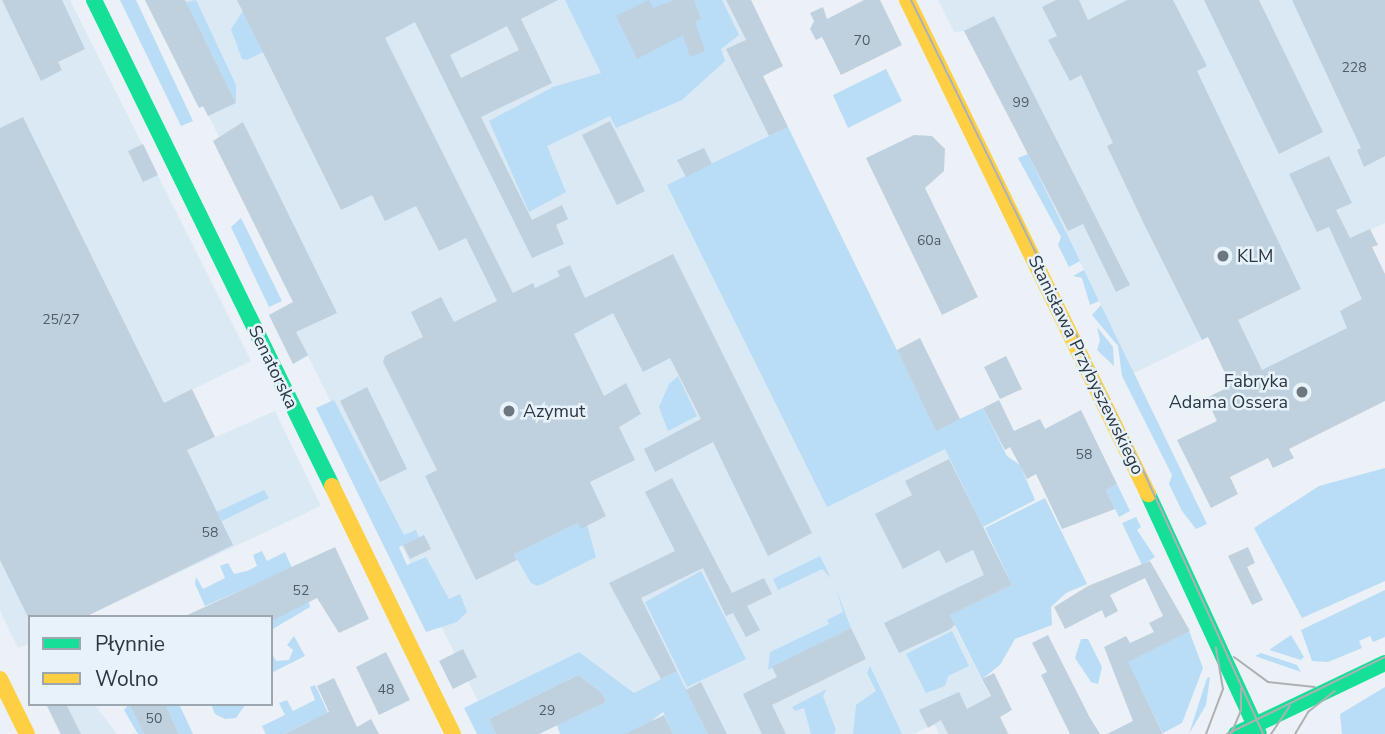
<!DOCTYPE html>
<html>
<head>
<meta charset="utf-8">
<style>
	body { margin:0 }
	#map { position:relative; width:1385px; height:734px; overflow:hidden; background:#ebf1f6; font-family:"Nunito Sans",sans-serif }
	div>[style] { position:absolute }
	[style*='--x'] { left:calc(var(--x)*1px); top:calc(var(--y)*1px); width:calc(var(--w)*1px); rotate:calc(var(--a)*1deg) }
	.built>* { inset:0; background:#dbe9f4 }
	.green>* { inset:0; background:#b9dcf7 }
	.building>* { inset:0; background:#bfd1de }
	.fast>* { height:16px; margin:-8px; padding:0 8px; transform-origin:8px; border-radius:8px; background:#16e098 }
	.slow>* { height:16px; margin:-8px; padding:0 8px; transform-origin:8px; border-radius:8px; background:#ffcf43 }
	.tram>* { height:2px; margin:-1px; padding:0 1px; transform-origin:1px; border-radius:1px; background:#adb1b5 }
	.dots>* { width:19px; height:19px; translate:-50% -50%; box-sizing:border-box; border:4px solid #e7f2fb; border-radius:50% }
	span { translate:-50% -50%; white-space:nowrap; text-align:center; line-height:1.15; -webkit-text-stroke:5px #e7f2fb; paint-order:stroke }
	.number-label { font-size:14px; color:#505d67 }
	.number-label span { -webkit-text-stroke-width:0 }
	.poi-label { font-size:18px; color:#2b363f }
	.left { translate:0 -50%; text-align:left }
	.right { translate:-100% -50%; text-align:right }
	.street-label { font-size:18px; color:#2b363f }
	.legend { position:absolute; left:28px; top:615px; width:245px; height:91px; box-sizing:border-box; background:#e7f2fb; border:2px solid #9ca7b0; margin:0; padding:9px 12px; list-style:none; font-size:21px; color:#2b363f }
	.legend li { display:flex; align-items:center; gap:14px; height:35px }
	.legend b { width:35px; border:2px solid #9ca7b0 }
</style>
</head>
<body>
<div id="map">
	<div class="built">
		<div style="clip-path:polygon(0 0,70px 0,251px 361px,175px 398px,198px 445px,275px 411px,321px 506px,85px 617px,30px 617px,30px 643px,18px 648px,0 611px)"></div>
		<div style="clip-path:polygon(145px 0,726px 0,788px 127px,667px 186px,945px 449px,1012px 585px,950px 616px,1009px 734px,939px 734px,934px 724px,914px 734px,708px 734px,677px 672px,634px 693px,579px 652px,478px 701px,308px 356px,293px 364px,269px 315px,293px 302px,213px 141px,219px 137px,213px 125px,204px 106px,199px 108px)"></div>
		<div style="clip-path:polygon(938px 0,1385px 0,1385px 223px,1351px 238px,1385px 309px,1231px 386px,1208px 337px,1134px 373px,990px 77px,964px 31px,954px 32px)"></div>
		<div style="clip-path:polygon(46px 704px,94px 704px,117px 734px,60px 734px)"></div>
	</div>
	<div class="green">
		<div style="clip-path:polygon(120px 0,136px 0,193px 121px,181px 126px)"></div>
		<div style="clip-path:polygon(196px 0,236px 85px,236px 103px,186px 2px)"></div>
		<div style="clip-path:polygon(565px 0,722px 0,739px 35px,721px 49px,725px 61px,682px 100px,616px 128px,610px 116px,547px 146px,566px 192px,529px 212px,489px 121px,553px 87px,601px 73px)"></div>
		<div style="clip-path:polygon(243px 11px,263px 52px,247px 60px,242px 59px,231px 29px)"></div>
		<div style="clip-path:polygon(886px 69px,902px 101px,848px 128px,833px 95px)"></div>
		<div style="clip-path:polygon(788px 127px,936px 430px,983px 408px,1007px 456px,1020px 465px,1035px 500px,983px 527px,945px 449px,827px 507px,667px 185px)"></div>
		<div style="clip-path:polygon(1028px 154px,1080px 261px,1069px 267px,1058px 245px,1061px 237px,1018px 158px)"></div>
		<div style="clip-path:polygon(241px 218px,282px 301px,269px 307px,231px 227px)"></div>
		<div style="clip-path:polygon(1084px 270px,1099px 301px,1090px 305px,1082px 278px,1073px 276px)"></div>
		<div style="clip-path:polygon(1101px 305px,1207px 524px,1196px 529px,1182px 511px,1169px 484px,1172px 475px,1122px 376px,1118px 346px,1092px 315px)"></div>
		<div style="clip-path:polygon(1097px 327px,1113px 347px,1114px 366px,1097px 350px,1100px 340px)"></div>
		<div style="clip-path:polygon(678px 376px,697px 416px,668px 431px,659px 407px,669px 384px)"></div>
		<div style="clip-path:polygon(334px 400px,404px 535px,416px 530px,419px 538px,399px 547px,407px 565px,426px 557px,449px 599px,460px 594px,467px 612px,457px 622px,426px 632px,316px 408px)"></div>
		<div style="clip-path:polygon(1385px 468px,1385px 581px,1302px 618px,1254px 528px,1319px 486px)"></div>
		<div style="clip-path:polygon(1117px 484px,1130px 511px,1119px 517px,1106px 490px)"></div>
		<div style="clip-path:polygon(264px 490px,269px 498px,222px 521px,217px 512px)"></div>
		<div style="clip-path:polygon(1045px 498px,1087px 584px,1066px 593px,1051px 607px,1052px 625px,1015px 639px,1000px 665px,982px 679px,950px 615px,1012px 585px,985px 528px)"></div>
		<div style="clip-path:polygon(1136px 517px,1141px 527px,1137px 530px,1155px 557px,1142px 565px,1122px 523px)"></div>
		<div style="clip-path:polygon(578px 523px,587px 525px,596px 557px,538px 586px,531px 583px,514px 554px)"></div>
		<div style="clip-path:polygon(262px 551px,267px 561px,285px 552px,292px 568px,205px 606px,195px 584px,196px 577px,203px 589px,225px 578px,220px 566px,228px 563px,234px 574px,247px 571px,257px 566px,253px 555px)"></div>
		<div style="clip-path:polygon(820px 556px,831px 578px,822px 569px,778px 590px,773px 579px)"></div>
		<div style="clip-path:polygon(701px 571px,746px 659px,687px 687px,645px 602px)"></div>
		<div style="clip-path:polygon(836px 589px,851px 628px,768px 670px,770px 652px,829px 624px,827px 620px,843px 612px)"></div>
		<div style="clip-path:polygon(1385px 590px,1385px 637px,1373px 642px,1370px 636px,1359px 641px,1362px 648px,1328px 662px,1312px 661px,1301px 630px)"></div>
		<div style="clip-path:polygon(308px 599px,310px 607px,271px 630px,271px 621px)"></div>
		<div style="clip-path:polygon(952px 631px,969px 666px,948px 676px,945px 686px,926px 693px,906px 654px)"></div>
		<div style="clip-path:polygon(1189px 631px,1203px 668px,1182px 723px,1163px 733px,1127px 662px)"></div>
		<div style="clip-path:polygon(1291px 635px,1304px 657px,1301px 660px,1269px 650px)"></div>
		<div style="clip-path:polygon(294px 636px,305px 656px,271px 673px,271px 652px,276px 661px,289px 660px,293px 650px,287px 645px)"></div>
		<div style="clip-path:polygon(1081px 639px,1088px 639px,1102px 667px,1098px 684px,1091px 682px,1075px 658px)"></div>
		<div style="clip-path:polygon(579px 652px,634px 693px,677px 671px,708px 734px,673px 734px,663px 712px,635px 734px,560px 734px,557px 725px,606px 702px,602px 693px,578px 675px,489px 719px,496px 734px,477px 734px,464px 708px)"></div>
		<div style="clip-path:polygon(1261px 653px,1297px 665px,1301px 672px,1255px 656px)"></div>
		<div style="clip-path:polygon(870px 666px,902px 734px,853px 734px,856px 705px,876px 691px,867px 673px)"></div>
		<div style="clip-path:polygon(1210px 677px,1206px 705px,1189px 734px,1207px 678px)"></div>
		<div style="clip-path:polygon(315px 685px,338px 734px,310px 721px,284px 734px,266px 734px,262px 726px,285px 715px,279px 703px,287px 700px,293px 711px,315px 700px,310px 687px)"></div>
		<div style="clip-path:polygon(1385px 687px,1385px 734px,1342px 734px,1340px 714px)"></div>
		<div style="clip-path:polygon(827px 689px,823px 696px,836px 730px,834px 734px,811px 734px,804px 708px,795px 711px,792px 707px)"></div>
		<div style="clip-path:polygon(129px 704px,144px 734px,138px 734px,124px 710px)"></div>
		<div style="clip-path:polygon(165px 704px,179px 704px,193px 734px,179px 734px)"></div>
		<div style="clip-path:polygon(211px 704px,245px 704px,245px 705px,236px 718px,225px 719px,215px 714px)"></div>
	</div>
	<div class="building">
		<div style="clip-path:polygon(2px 0,62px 0,85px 49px,58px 62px,62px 70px,41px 81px)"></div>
		<div style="clip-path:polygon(145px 0,185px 0,236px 103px,208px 116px,203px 106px,199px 108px)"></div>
		<div style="clip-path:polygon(evenodd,237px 0,558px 0,521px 19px,552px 83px,481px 117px,532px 220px,562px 205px,568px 219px,556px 225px,564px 244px,532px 258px,415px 22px,385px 38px,513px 293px,533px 283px,535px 288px,560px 276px,557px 271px,570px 265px,585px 298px,673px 254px,812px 533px,768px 556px,713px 442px,655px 472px,644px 449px,701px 419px,670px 358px,643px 372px,613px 313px,574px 334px,604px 396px,626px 383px,641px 414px,619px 427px,635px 460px,590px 482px,606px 516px,581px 529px,578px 523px,514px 554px,517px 560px,476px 580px,425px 476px,437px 470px,383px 362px,385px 356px,423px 337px,411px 312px,441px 297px,454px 322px,497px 301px,466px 238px,439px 251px,416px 206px,385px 221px,372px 195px,341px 210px,237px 0,507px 26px,519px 50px,461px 78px,450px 55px,507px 26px)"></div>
		<div style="clip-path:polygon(649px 0,653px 8px,675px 0,694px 0,701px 19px,695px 22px,705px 51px,690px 57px,683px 35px,637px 59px,616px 16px)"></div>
		<div style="clip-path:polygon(726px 0,751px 0,783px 66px,763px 76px,788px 127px,769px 136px,726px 49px,746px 40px)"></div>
		<div style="clip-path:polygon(864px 0,880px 0,902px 45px,841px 75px,822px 37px,816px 40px,810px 29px,814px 21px,810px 13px,823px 7px,827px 19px)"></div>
		<div style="clip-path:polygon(1056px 0,1079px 0,1088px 20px,1127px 0,1173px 0,1207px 66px,1197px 71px,1301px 289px,1238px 320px,1262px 370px,1347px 328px,1340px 311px,1362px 299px,1329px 227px,1317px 232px,1289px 174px,1329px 156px,1352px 203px,1336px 210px,1350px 238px,1370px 229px,1378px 245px,1372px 247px,1385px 274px,1385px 401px,1289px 449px,1294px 458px,1273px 468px,1268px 458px,1230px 477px,1238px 494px,1211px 508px,1177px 440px,1217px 421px,1206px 398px,1231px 386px,1208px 337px,1202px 340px,1144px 224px,1107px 146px,1113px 143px,1081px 75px,1070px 81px,1048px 40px,1057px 36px,1042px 7px)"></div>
		<div style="clip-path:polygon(1204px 0,1259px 0,1323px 132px,1279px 154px)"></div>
		<div style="clip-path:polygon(1292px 0,1385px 0,1385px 156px,1364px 167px,1357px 150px,1361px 148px)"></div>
		<div style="clip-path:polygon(994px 16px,1130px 285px,1116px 292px,1083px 224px,1068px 231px,964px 31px)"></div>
		<div style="clip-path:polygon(23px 117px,164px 403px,192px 389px,215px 437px,187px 450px,233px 545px,85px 617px,28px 617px,0 560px,0 128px)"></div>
		<div style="clip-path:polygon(610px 121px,645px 191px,617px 205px,582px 135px)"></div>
		<div style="clip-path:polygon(243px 122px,337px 313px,296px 332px,308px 355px,293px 364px,269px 315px,293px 302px,213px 141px)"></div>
		<div style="clip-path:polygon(914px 135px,932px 136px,945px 149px,944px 171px,925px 188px,978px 297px,942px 315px,866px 158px)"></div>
		<div style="clip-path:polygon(143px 144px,158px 175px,143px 182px,128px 151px)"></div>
		<div style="clip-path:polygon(704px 148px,712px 164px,686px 177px,677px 160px)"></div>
		<div style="clip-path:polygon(920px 338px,960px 419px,936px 431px,897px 350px)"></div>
		<div style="clip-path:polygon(1006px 356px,1022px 389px,1000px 399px,984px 367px)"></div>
		<div style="clip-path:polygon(367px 387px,407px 469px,380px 482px,340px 401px)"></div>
		<div style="clip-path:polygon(999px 400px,1014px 431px,1040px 419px,1045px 429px,1081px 410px,1117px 484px,1106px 490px,1115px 509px,1062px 529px,1036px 474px,1027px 479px,1010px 447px,1005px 450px,983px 408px)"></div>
		<div style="clip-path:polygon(949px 459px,1012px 585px,950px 615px,955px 625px,949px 630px,899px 653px,884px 623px,984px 575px,973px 550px,946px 563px,939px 550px,903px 569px,875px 514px,912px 495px,905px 481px)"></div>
		<div style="clip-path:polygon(672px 478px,732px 593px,764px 578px,772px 594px,747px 606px,760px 630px,746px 637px,733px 613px,726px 616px,703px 568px,641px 598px,677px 671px,661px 679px,609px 583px,675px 551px,645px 492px)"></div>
		<div style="clip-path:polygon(424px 535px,431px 549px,410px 559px,403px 545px)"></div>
		<div style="clip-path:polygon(335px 547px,369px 619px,339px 633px,317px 598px,271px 621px,271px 617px,183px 617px)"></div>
		<div style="clip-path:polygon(1248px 547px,1255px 563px,1247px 567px,1263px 600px,1252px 605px,1228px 556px)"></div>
		<div style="clip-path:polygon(1150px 561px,1190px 631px,1128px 662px,1163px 734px,1107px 734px,1133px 721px,1104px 647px,1126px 636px,1130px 643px,1154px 632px,1149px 623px,1163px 616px,1145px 578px,1110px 595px,1118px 611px,1105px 618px,1102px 610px,1065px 629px,1054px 607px,1088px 586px)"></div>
		<div style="clip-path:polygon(851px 628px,866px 659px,772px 705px,786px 734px,762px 734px,743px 694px,777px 677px,772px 667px)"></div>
		<div style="clip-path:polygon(1048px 635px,1090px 718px,1100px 734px,1070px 734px,1041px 675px,1047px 672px,1032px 643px)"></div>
		<div style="clip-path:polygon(463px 649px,477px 677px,453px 689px,439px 661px)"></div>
		<div style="clip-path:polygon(386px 652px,410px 700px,379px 715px,356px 667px)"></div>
		<div style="clip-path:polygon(994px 673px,1012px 710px,1000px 717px,1008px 734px,948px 734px,941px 720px,928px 728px,919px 710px,959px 692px,967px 709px,991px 696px,982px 679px)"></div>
		<div style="clip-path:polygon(578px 675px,602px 693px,606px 702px,539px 734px,496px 734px,489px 719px)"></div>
		<div style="clip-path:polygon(334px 678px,357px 727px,371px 719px,379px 734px,284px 734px,329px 712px,317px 686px)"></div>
		<div style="clip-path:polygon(701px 682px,727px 734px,708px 734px,686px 690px)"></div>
		<div style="clip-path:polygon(46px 704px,66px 704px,81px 734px,61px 734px)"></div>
		<div style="clip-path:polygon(129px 704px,165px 704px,179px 734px,144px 734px)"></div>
		<div style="clip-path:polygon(664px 715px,673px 734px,625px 734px)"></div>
	</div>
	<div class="fast">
		<div style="--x:94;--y:0;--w:541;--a:63.91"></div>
		<div style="--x:1148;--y:494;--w:264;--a:65.2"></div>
		<div style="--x:1236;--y:734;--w:165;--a:-25.5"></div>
	</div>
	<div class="slow">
		<div style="--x:907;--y:0;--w:550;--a:63.99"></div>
		<div style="--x:332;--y:486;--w:276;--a:64"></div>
		<div style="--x:0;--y:679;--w:61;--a:63.9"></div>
	</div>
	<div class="tram">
		<div style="--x:911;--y:0;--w:522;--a:63.73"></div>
		<div style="--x:1142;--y:468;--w:292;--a:65.5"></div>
		<div style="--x:1234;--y:657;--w:42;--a:36.3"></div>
		<div style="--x:1268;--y:682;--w:47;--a:6.1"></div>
		<div style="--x:1206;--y:734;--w:48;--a:-69.3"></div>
		<div style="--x:1223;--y:689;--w:42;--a:-99.7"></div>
		<div style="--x:1227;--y:734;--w:176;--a:-26"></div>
		<div style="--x:1231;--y:734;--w:26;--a:-67"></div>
		<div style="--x:1241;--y:710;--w:22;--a:-90"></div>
		<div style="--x:1271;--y:734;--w:34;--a:-56"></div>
		<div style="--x:1295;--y:734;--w:26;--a:-59"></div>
		<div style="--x:1308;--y:712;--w:34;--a:-38"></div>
	</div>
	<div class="dots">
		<div style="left:1223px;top:256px;background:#6e777f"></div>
		<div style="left:1302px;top:392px;background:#6e777f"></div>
		<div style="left:509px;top:411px;background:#6e777f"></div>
	</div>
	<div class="number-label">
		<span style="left:862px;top:41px">70</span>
		<span style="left:1354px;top:68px">228</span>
		<span style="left:1021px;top:103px">99</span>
		<span style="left:929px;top:241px">60a</span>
		<span style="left:61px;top:320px">25/27</span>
		<span style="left:1084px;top:455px">58</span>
		<span style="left:210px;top:533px">58</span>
		<span style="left:301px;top:591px">52</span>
		<span style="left:386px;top:690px">48</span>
		<span style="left:547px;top:711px">29</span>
		<span style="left:154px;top:719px">50</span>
	</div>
	<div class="poi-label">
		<span class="left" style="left:1237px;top:256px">KLM</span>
		<span class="right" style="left:1288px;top:392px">Fabryka<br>Adama Ossera</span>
		<span class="left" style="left:523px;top:411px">Azymut</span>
	</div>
	<div class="street-label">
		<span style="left:1086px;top:365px;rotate:64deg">Stanisława Przybyszewskiego</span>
		<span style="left:273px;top:367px;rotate:64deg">Senatorska</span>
	</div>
	<ul class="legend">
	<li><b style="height:9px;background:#16e098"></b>Płynnie</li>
	<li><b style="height:9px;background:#ffcf43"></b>Wolno</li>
	</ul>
</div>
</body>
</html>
